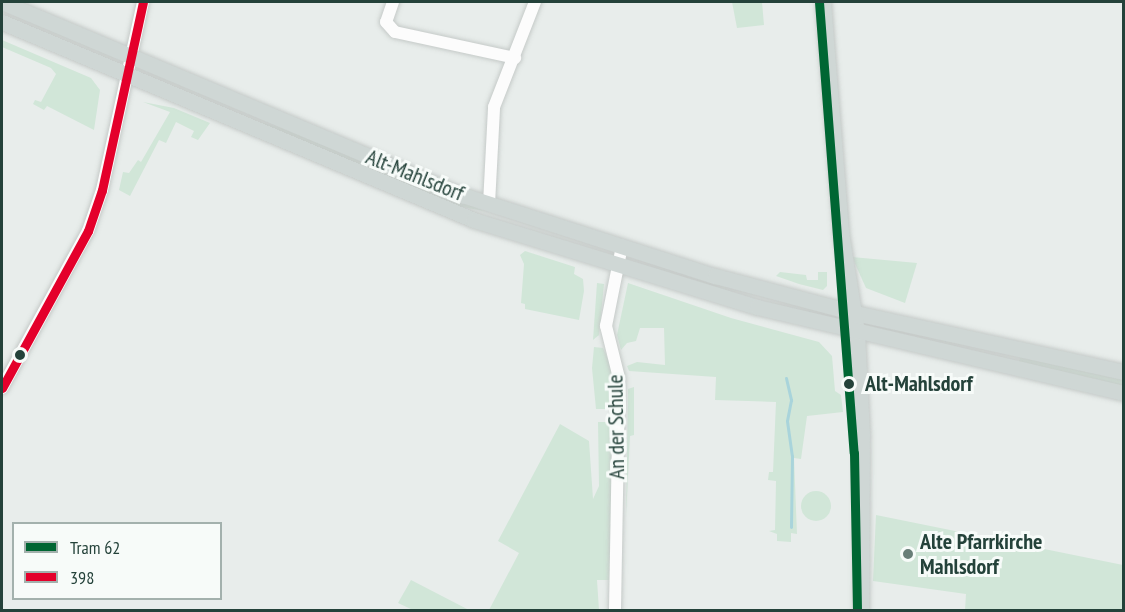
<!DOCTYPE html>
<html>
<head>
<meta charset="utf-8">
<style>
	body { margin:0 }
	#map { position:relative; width:1125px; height:612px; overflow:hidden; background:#e8edeb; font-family:"PT Sans Narrow",sans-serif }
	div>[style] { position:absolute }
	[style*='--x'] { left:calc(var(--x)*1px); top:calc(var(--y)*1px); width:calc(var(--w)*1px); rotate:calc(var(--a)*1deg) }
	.green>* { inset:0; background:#d1e6d8 }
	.round { border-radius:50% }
	.stream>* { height:3px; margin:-1.5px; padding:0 1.5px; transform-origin:1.5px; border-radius:1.5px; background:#a9d4db }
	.roads { filter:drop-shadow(0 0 2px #c5cac8) drop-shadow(0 0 2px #c5cac8) }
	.minor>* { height:12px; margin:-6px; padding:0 6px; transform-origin:6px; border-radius:6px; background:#fcfcfc }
	.major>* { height:15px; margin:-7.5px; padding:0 7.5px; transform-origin:7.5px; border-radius:7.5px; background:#cfd7d5 }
	.bus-1>* { height:9px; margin:-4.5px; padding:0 4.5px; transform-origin:4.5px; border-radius:4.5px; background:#e4002b }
	.tram-1>* { height:9px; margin:-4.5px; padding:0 4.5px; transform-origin:4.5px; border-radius:4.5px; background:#063 }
	.dots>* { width:16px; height:16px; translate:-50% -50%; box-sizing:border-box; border:3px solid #f7fbf9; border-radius:50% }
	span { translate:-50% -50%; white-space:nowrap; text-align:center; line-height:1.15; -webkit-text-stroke:6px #f7fbf9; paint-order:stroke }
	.street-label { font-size:22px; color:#24423a }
	.stop-label { font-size:22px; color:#24423a; font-weight:700 }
	.left { translate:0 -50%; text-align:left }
	.poi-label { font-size:22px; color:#24423a; font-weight:700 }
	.frame { position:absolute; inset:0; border:3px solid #24423a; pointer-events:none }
	.legend { position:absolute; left:12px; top:522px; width:210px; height:78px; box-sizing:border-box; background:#f7fbf9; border:2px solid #a3b1ad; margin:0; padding:8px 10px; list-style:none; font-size:18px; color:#24423a }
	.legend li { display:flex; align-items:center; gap:12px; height:30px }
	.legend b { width:30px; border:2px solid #a3b1ad }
</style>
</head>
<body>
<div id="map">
	<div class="green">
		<div style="clip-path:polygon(732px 2px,762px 2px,764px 25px,737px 28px)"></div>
		<div style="clip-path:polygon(2px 40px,91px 78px,100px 90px,94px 130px,47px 106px,44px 110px,33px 104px,35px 100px,41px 102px,56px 74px,51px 68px,2px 47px)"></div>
		<div style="clip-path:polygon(143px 102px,174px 108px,210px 123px,198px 140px,191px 137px,194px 131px,176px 122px,166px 143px,159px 140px,130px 196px,119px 190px,123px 172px,129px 173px,138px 160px,141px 162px,170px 112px)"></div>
		<div style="clip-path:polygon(260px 122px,292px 131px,484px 211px,452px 205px)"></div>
		<div style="clip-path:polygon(525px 251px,575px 267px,574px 274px,583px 279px,584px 291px,579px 320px,525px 309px,525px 304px,521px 303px,524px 264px,520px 255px)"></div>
		<div style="clip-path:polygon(852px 257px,917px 263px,905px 303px,866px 288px)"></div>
		<div style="clip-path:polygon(780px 272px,806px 275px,807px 280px,818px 280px,818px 272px,827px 272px,827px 286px,823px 290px,799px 284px,776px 276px)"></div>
		<div style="clip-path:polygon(597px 283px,604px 284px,599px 335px,593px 340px)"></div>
		<div style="clip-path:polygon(628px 283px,731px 318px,819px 342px,832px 356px,835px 391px,841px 395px,843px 412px,807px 416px,801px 459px,794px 458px,797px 534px,791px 533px,791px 542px,777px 541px,777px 534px,769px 531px,775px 530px,776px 481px,768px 480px,769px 472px,773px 472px,776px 402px,715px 400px,716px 377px,629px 371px,627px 366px,637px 362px,665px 365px,664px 328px,640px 328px,636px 341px,627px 343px,621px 350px,617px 335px)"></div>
		<div style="clip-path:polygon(594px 347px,603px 348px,613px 370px,613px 409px,596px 409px,592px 368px)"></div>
		<div style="clip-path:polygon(1020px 357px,1123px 378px,1123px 387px,1019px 363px)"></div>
		<div style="clip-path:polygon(634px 387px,634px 435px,630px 436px,626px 518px,628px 389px)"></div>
		<div style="clip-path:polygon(598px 422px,613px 422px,610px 580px,597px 580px,599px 610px,489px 610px,519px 553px,498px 541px,560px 424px,589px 441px,593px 499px,599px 486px)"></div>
		<div class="round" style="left:801px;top:491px;width:30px;height:30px"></div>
		<div style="clip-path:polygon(876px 515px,1123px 565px,1123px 610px,965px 610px,966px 594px,873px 581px)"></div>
		<div style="clip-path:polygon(411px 580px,469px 610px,413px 610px,398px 603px)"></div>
	</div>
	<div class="stream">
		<div style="--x:786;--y:378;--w:23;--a:77"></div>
		<div style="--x:791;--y:400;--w:21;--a:101"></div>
		<div style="--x:787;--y:421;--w:35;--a:82"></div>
		<div style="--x:792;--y:456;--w:71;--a:90.8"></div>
	</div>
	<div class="roads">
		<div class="minor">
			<div style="--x:393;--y:2;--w:21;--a:109"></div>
			<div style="--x:386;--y:22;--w:13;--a:48"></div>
			<div style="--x:395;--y:32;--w:123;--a:12.2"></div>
			<div style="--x:489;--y:204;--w:97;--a:-87"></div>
			<div style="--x:494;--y:107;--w:113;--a:-68.7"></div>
			<div style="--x:2;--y:388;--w:179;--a:-61.3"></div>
			<div style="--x:88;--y:231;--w:43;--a:-71.1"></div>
			<div style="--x:102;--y:190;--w:192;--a:-77.7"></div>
			<div style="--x:615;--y:610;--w:232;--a:-89"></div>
			<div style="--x:619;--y:378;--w:54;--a:-104"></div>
			<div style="--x:606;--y:326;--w:82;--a:-78.7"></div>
		</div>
		<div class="major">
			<div style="--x:2;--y:2;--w:499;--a:22.8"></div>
			<div style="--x:462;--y:195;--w:266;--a:17.8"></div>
			<div style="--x:715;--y:276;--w:145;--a:14.8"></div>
			<div style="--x:855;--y:313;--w:275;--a:12.4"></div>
			<div style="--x:823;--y:2;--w:232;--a:85.5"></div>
			<div style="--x:841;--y:233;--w:100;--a:80.8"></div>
			<div style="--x:857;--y:332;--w:103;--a:87.2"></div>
			<div style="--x:862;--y:435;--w:175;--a:90.3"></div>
			<div style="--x:2;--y:22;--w:512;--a:22.76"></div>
			<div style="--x:474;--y:220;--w:296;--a:17.1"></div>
			<div style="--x:757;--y:307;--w:377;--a:13.2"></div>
		</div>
	</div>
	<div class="bus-1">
		<div style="--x:2;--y:388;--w:179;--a:-61.3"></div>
		<div style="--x:88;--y:231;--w:43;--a:-71.1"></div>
		<div style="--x:102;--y:190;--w:192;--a:-77.7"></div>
	</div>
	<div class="tram-1">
		<div style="--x:819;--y:2;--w:452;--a:85.6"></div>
		<div style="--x:854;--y:453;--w:157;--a:88.9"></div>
	</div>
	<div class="dots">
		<div style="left:20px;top:355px;background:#24423a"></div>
		<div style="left:849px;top:384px;background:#24423a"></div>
		<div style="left:908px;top:554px;background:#697e78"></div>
	</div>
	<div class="street-label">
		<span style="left:415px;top:175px;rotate:22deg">Alt-Mahlsdorf</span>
		<span style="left:616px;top:427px;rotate:-91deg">An der Schule</span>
	</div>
	<div class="stop-label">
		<span class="left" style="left:865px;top:384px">Alt-Mahlsdorf</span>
	</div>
	<div class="poi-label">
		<span class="left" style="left:920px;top:554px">Alte Pfarrkirche<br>Mahlsdorf</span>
	</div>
	<div class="frame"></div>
	<ul class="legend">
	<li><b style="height:8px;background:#063"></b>Tram 62</li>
	<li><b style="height:8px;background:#e4002b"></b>398</li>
	</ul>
</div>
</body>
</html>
